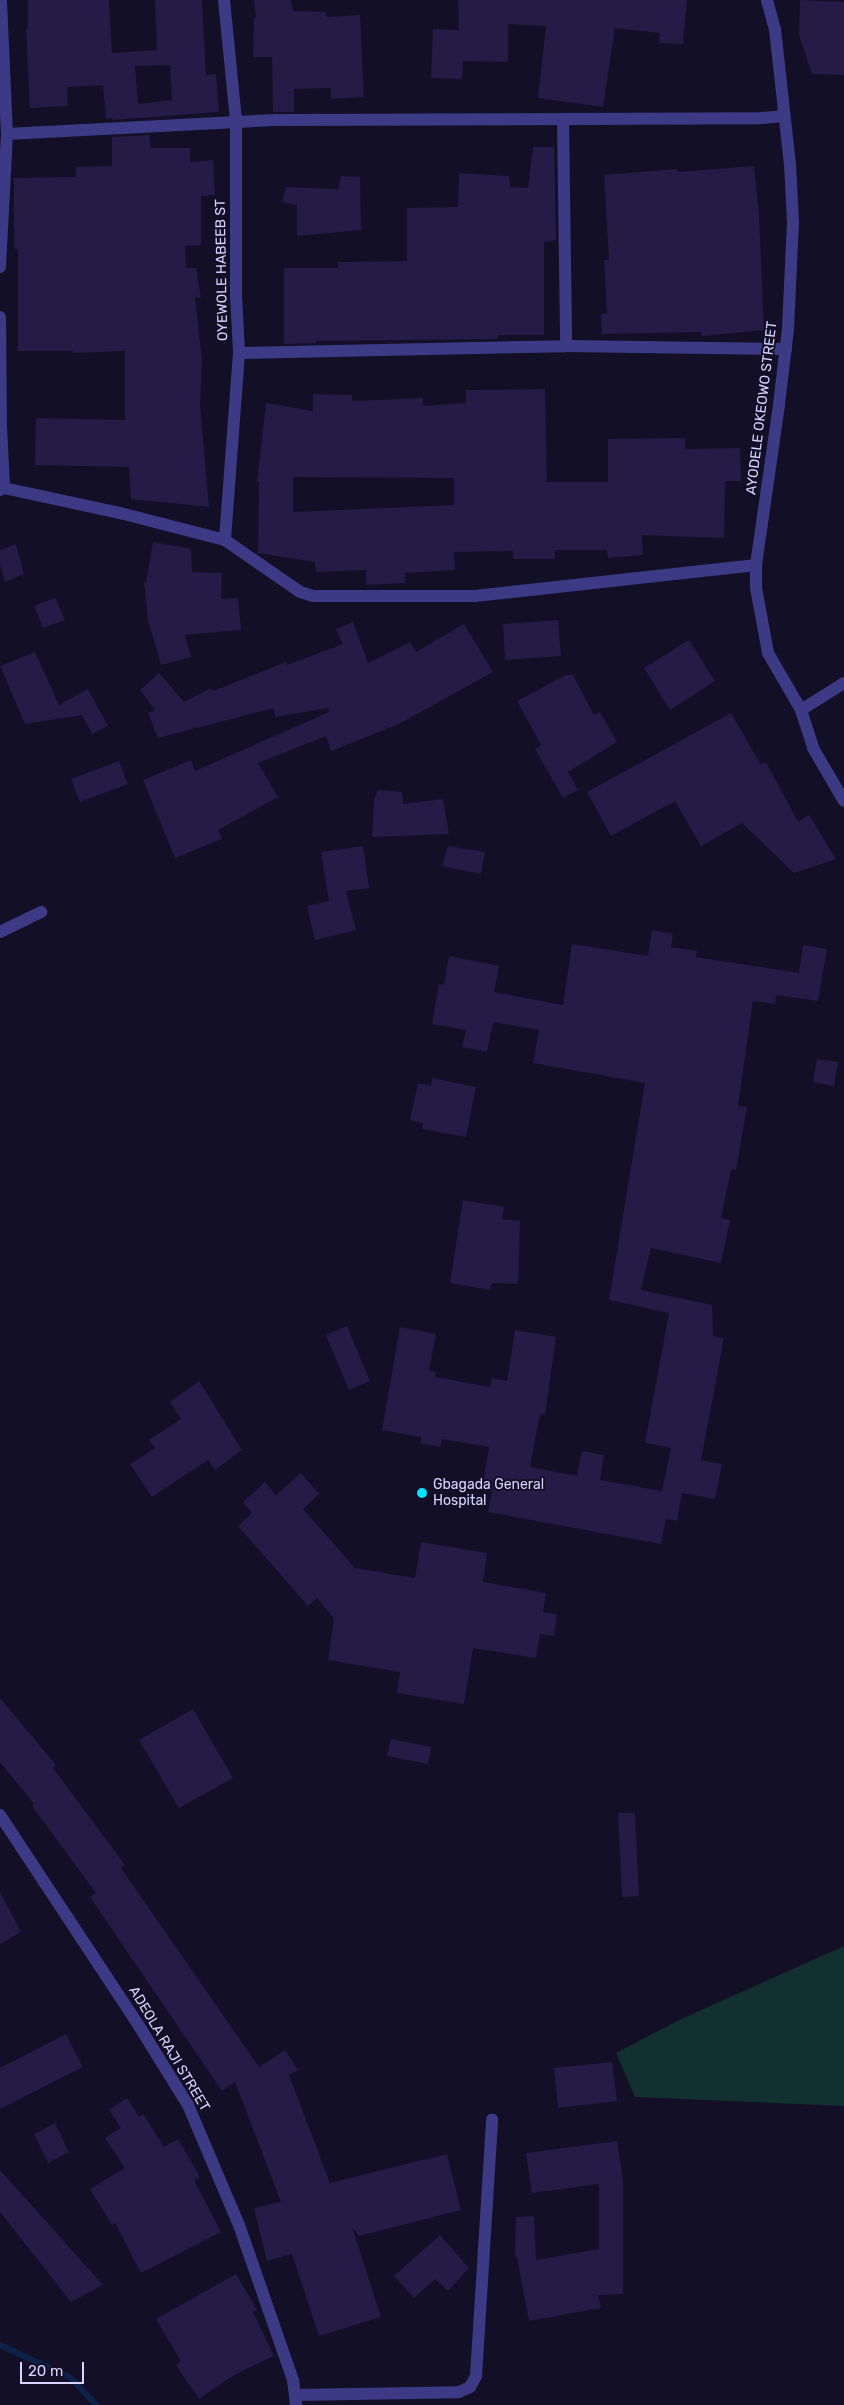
<!DOCTYPE html>
<html>
<head>
<meta charset="utf-8">
<style>
	body { margin:0 }
	#map { position:relative; width:844px; height:2405px; overflow:hidden; background:#130f26; font-family:Rubik,sans-serif }
	div>[style] { position:absolute }
	[style*='--x'] { left:calc(var(--x)*1px); top:calc(var(--y)*1px); width:calc(var(--w)*1px); rotate:calc(var(--a)*1deg) }
	.green>* { inset:0; background:#12302f }
	.stream>* { height:6px; margin:-3px; padding:0 3px; transform-origin:3px; border-radius:3px; background:#0c2248 }
	.building>* { inset:0; background:#241b47 }
	.street>* { height:12px; margin:-6px; padding:0 6px; transform-origin:6px; border-radius:6px; background:#3d3a85 }
	.dots>* { width:14px; height:14px; translate:-50% -50%; box-sizing:border-box; border:2px solid #130f26; border-radius:50% }
	span { translate:-50% -50%; white-space:nowrap; text-align:center; line-height:1.15; -webkit-text-stroke:4px #130f26; paint-order:stroke }
	.street-label { font-size:14px; color:#d9d4ff }
	.poi-label { font-size:14px; color:#d9d4ff }
	.left { translate:0 -50%; text-align:left }
	.scale { position:absolute; left:20px; top:2362px; width:64px; height:22px; box-sizing:border-box; border:2px solid #d9d4ff; border-top:0; padding-left:6px; font-size:15px; line-height:18px; white-space:nowrap; color:#d9d4ff; -webkit-text-stroke:4px #130f26; paint-order:stroke }
</style>
</head>
<body>
<div id="map">
	<div class="green">
		<div style="clip-path:polygon(844px 1946px,844px 2106px,635px 2097px,616px 2053px,677px 2021px)"></div>
	</div>
	<div class="stream">
		<div style="--x:0;--y:2345;--w:78;--a:24.9"></div>
		<div style="--x:71;--y:2378;--w:37;--a:47"></div>
	</div>
	<div class="building">
		<div style="clip-path:polygon(evenodd,28px 0,109px 0,112px 53px,157px 50px,155px 0,202px 0,206px 75px,216px 74px,219px 112px,112px 120px,112px 118px,106px 119px,103px 85px,67px 87px,68px 106px,30px 108px,26px 29px,28px 29px,28px 0,170px 65px,172px 100px,138px 104px,135px 66px,170px 65px)"></div>
		<div style="clip-path:polygon(254px 0,291px 0,293px 11px,326px 12px,327px 17px,360px 15px,364px 97px,331px 99px,331px 88px,294px 89px,294px 112px,273px 112px,272px 57px,253px 57px,254px 18px,256px 18px)"></div>
		<div style="clip-path:polygon(458px 0,687px 0,683px 44px,659px 43px,660px 33px,615px 28px,603px 107px,538px 98px,546px 26px,508px 24px,508px 62px,463px 61px,462px 79px,431px 78px,433px 29px,459px 30px)"></div>
		<div style="clip-path:polygon(800px 0,844px 2px,844px 75px,812px 74px,799px 36px)"></div>
		<div style="clip-path:polygon(149px 135px,151px 148px,190px 148px,190px 162px,213px 160px,215px 195px,201px 196px,201px 245px,185px 246px,186px 268px,196px 268px,201px 298px,195px 297px,202px 360px,200px 404px,209px 507px,131px 499px,129px 467px,35px 465px,36px 418px,125px 420px,125px 351px,73px 353px,73px 351px,18px 351px,18px 249px,14px 249px,14px 178px,76px 177px,76px 167px,112px 166px,112px 137px)"></div>
		<div style="clip-path:polygon(533px 147px,554px 147px,556px 240px,544px 242px,544px 335px,498px 335px,498px 339px,316px 341px,316px 343px,284px 344px,284px 268px,338px 268px,338px 262px,407px 261px,407px 208px,458px 207px,459px 173px,509px 176px,510px 187px,528px 188px)"></div>
		<div style="clip-path:polygon(754px 166px,759px 215px,764px 330px,702px 336px,701px 332px,602px 334px,601px 314px,607px 313px,604px 260px,609px 260px,604px 175px,677px 169px,678px 172px)"></div>
		<div style="clip-path:polygon(341px 176px,360px 177px,361px 230px,297px 236px,297px 205px,282px 202px,286px 187px,338px 189px)"></div>
		<div style="clip-path:polygon(evenodd,545px 389px,547px 482px,608px 482px,608px 439px,685px 438px,685px 449px,740px 448px,741px 481px,725px 481px,724px 538px,642px 535px,643px 555px,608px 558px,607px 550px,555px 550px,555px 559px,513px 559px,513px 551px,454px 552px,455px 570px,405px 573px,405px 583px,366px 585px,366px 570px,316px 572px,315px 562px,258px 553px,259px 482px,257px 482px,266px 403px,313px 411px,313px 394px,352px 395px,352px 401px,423px 398px,423px 406px,466px 403px,466px 390px,545px 389px,293px 477px,454px 478px,454px 505px,293px 512px,293px 477px)"></div>
		<div style="clip-path:polygon(153px 542px,191px 549px,192px 572px,222px 573px,221px 599px,238px 598px,241px 630px,185px 635px,191px 657px,161px 665px,148px 620px,144px 582px,146px 582px)"></div>
		<div style="clip-path:polygon(16px 544px,24px 574px,5px 582px,0 564px,0 550px)"></div>
		<div style="clip-path:polygon(55px 598px,65px 620px,43px 628px,34px 606px)"></div>
		<div style="clip-path:polygon(558px 620px,561px 656px,505px 660px,503px 624px)"></div>
		<div style="clip-path:polygon(353px 622px,368px 663px,410px 642px,416px 652px,464px 624px,493px 672px,399px 724px,331px 751px,326px 736px,258px 763px,278px 797px,218px 830px,222px 839px,175px 858px,143px 780px,191px 760px,195px 771px,329px 712px,328px 708px,276px 717px,273px 708px,158px 738px,148px 713px,155px 710px,140px 690px,159px 673px,184px 702px,211px 688px,213px 691px,286px 662px,287px 665px,343px 644px,336px 629px)"></div>
		<div style="clip-path:polygon(689px 640px,715px 681px,670px 710px,644px 668px)"></div>
		<div style="clip-path:polygon(35px 652px,59px 705px,88px 689px,108px 726px,92px 734px,82px 715px,25px 724px,0 666px)"></div>
		<div style="clip-path:polygon(566px 675px,573px 675px,594px 715px,600px 712px,617px 742px,568px 772px,578px 790px,563px 798px,535px 749px,541px 745px,517px 701px)"></div>
		<div style="clip-path:polygon(731px 713px,761px 765px,766px 762px,798px 822px,809px 815px,836px 859px,794px 873px,742px 823px,701px 846px,675px 801px,611px 836px,587px 792px)"></div>
		<div style="clip-path:polygon(119px 761px,128px 784px,80px 802px,71px 779px)"></div>
		<div style="clip-path:polygon(378px 790px,402px 792px,403px 804px,443px 799px,449px 834px,372px 837px,374px 800px)"></div>
		<div style="clip-path:polygon(363px 846px,369px 888px,346px 891px,356px 930px,315px 940px,307px 906px,329px 901px,321px 852px)"></div>
		<div style="clip-path:polygon(448px 846px,485px 852px,481px 874px,442px 866px)"></div>
		<div style="clip-path:polygon(652px 930px,673px 934px,671px 947px,697px 951px,696px 957px,799px 973px,803px 945px,827px 949px,818px 1001px,776px 995px,775px 1004px,753px 1001px,738px 1106px,747px 1107px,736px 1170px,731px 1169px,721px 1218px,730px 1220px,721px 1263px,651px 1248px,641px 1290px,712px 1305px,713px 1336px,724px 1338px,701px 1460px,722px 1464px,715px 1499px,682px 1493px,677px 1521px,666px 1519px,661px 1544px,488px 1512px,492px 1491px,482px 1489px,489px 1447px,442px 1439px,440px 1447px,420px 1443px,421px 1437px,382px 1430px,400px 1327px,436px 1334px,429px 1371px,436px 1372px,435px 1377px,490px 1387px,492px 1378px,507px 1381px,515px 1330px,556px 1337px,545px 1415px,540px 1414px,530px 1467px,577px 1476px,582px 1451px,604px 1455px,600px 1480px,662px 1491px,671px 1448px,645px 1443px,669px 1313px,609px 1300px,645px 1083px,533px 1063px,539px 1030px,493px 1022px,487px 1052px,462px 1047px,466px 1030px,432px 1024px,439px 984px,444px 985px,449px 956px,499px 966px,494px 992px,563px 1005px,572px 944px,648px 956px)"></div>
		<div style="clip-path:polygon(817px 1059px,838px 1062px,834px 1086px,813px 1082px)"></div>
		<div style="clip-path:polygon(432px 1078px,476px 1087px,466px 1137px,422px 1129px,423px 1123px,410px 1120px,418px 1083px,431px 1086px)"></div>
		<div style="clip-path:polygon(463px 1200px,504px 1207px,502px 1219px,520px 1221px,518px 1284px,492px 1283px,490px 1290px,450px 1283px)"></div>
		<div style="clip-path:polygon(347px 1326px,370px 1381px,349px 1390px,326px 1335px)"></div>
		<div style="clip-path:polygon(199px 1381px,242px 1450px,215px 1470px,208px 1460px,152px 1497px,130px 1464px,155px 1448px,149px 1440px,181px 1419px,170px 1402px)"></div>
		<div style="clip-path:polygon(301px 1473px,319px 1494px,303px 1509px,355px 1568px,415px 1578px,421px 1542px,487px 1553px,483px 1582px,546px 1593px,543px 1612px,557px 1614px,554px 1636px,540px 1634px,536px 1658px,473px 1648px,464px 1704px,397px 1693px,400px 1672px,328px 1660px,334px 1619px,317px 1598px,308px 1606px,238px 1526px,252px 1513px,243px 1502px,265px 1482px,276px 1495px)"></div>
		<div style="clip-path:polygon(0 1698px,56px 1765px,53px 1768px,125px 1865px,121px 1868px,259px 2067px,285px 2050px,298px 2070px,289px 2075px,330px 2183px,447px 2154px,461px 2210px,359px 2236px,352px 2227px,381px 2317px,319px 2336px,292px 2254px,267px 2261px,254px 2208px,281px 2202px,235px 2082px,222px 2091px,90px 1897px,96px 1893px,32px 1806px,34px 1804px,0 1762px)"></div>
		<div style="clip-path:polygon(193px 1709px,233px 1778px,179px 1808px,139px 1740px)"></div>
		<div style="clip-path:polygon(391px 1739px,431px 1747px,428px 1764px,387px 1756px)"></div>
		<div style="clip-path:polygon(618px 1813px,635px 1813px,639px 1896px,622px 1897px)"></div>
		<div style="clip-path:polygon(0 1892px,21px 1932px,0 1944px)"></div>
		<div style="clip-path:polygon(66px 2034px,83px 2067px,0 2109px,0 2068px)"></div>
		<div style="clip-path:polygon(612px 2062px,617px 2101px,558px 2108px,554px 2068px)"></div>
		<div style="clip-path:polygon(127px 2098px,139px 2117px,143px 2114px,164px 2147px,178px 2139px,200px 2177px,194px 2180px,221px 2232px,141px 2273px,115px 2223px,112px 2225px,90px 2189px,125px 2168px,105px 2138px,121px 2128px,109px 2110px)"></div>
		<div style="clip-path:polygon(55px 2123px,69px 2152px,48px 2163px,34px 2134px)"></div>
		<div style="clip-path:polygon(617px 2141px,623px 2180px,623px 2294px,598px 2295px,601px 2308px,529px 2321px,517px 2257px,515px 2257px,516px 2217px,534px 2216px,536px 2260px,599px 2249px,599px 2184px,532px 2193px,526px 2153px)"></div>
		<div style="clip-path:polygon(0 2170px,103px 2285px,71px 2302px,0 2212px)"></div>
		<div style="clip-path:polygon(440px 2235px,469px 2268px,448px 2291px,435px 2279px,414px 2298px,394px 2276px)"></div>
		<div style="clip-path:polygon(236px 2274px,257px 2310px,253px 2312px,274px 2356px,234px 2375px,199px 2399px,176px 2365px,181px 2361px,156px 2319px)"></div>
	</div>
	<div class="street">
		<div style="--x:224;--y:0;--w:122;--a:84.3"></div>
		<div style="--x:236;--y:121;--w:174;--a:90"></div>
		<div style="--x:236;--y:295;--w:58;--a:87"></div>
		<div style="--x:239;--y:353;--w:188;--a:94.3"></div>
		<div style="--x:767;--y:0;--w:30;--a:75"></div>
		<div style="--x:775;--y:29;--w:136;--a:83.7"></div>
		<div style="--x:790;--y:164;--w:58;--a:87"></div>
		<div style="--x:793;--y:222;--w:107;--a:92.7"></div>
		<div style="--x:788;--y:329;--w:77;--a:96.8"></div>
		<div style="--x:779;--y:405;--w:162;--a:98.2"></div>
		<div style="--x:756;--y:565;--w:23;--a:90"></div>
		<div style="--x:756;--y:588;--w:66;--a:79.5"></div>
		<div style="--x:768;--y:653;--w:66;--a:59.9"></div>
		<div style="--x:801;--y:710;--w:40;--a:72"></div>
		<div style="--x:813;--y:748;--w:61;--a:59.7"></div>
		<div style="--x:563;--y:119;--w:227;--a:89.2"></div>
		<div style="--x:7;--y:134;--w:270;--a:-3"></div>
		<div style="--x:277;--y:120;--w:485;--a:-0.2"></div>
		<div style="--x:762;--y:118;--w:22;--a:-5"></div>
		<div style="--x:0;--y:267;--w:133;--a:-87"></div>
		<div style="--x:7;--y:134;--w:134;--a:-92.6"></div>
		<div style="--x:0;--y:317;--w:109;--a:89.5"></div>
		<div style="--x:1;--y:426;--w:62;--a:87.2"></div>
		<div style="--x:239;--y:353;--w:327;--a:-1.2"></div>
		<div style="--x:566;--y:346;--w:220;--a:0.8"></div>
		<div style="--x:0;--y:490;--w:4;--a:-27"></div>
		<div style="--x:4;--y:488;--w:119;--a:12.2"></div>
		<div style="--x:120;--y:513;--w:108;--a:14.4"></div>
		<div style="--x:225;--y:540;--w:91;--a:34.7"></div>
		<div style="--x:300;--y:592;--w:14;--a:17"></div>
		<div style="--x:313;--y:596;--w:162;--a:0"></div>
		<div style="--x:475;--y:596;--w:283;--a:-6.3"></div>
		<div style="--x:801;--y:710;--w:51;--a:-32.1"></div>
		<div style="--x:0;--y:932;--w:46;--a:-26"></div>
		<div style="--x:0;--y:1815;--w:253;--a:56.6"></div>
		<div style="--x:139;--y:2026;--w:93;--a:58.2"></div>
		<div style="--x:188;--y:2105;--w:130;--a:67"></div>
		<div style="--x:239;--y:2225;--w:164;--a:70.8"></div>
		<div style="--x:293;--y:2380;--w:25;--a:83"></div>
		<div style="--x:295;--y:2395;--w:164;--a:-1"></div>
		<div style="--x:459;--y:2392;--w:12;--a:-24"></div>
		<div style="--x:470;--y:2387;--w:13;--a:-61"></div>
		<div style="--x:476;--y:2376;--w:257;--a:-86.4"></div>
	</div>
	<div class="dots">
		<div style="left:422px;top:1493px;background:#00e5ff"></div>
	</div>
	<div class="street-label">
		<span style="left:222px;top:270px;rotate:-91deg">OYEWOLE HABEEB ST</span>
		<span style="left:762px;top:408px;rotate:-83deg">AYODELE OKEOWO STREET</span>
		<span style="left:169px;top:2049px;rotate:59deg">ADEOLA RAJI STREET</span>
	</div>
	<div class="poi-label">
		<span class="left" style="left:433px;top:1493px">Gbagada General<br>Hospital</span>
	</div>
	<div class="scale">20 m</div>
</div>
</body>
</html>
